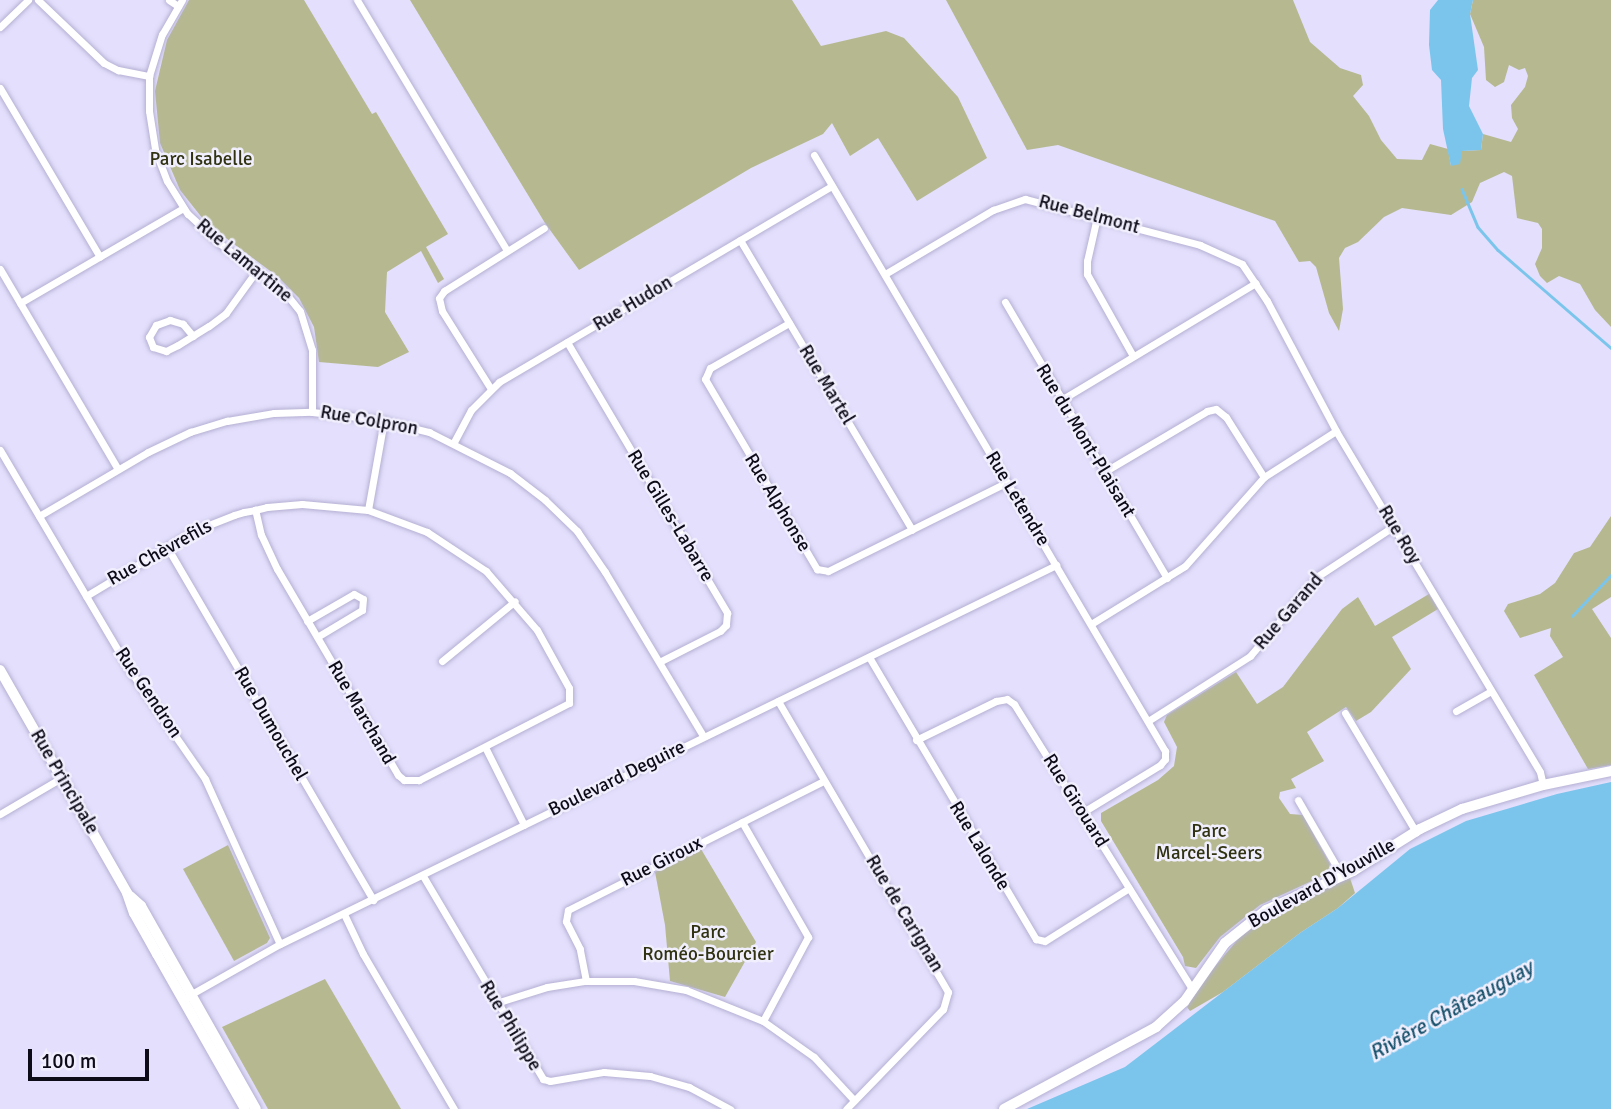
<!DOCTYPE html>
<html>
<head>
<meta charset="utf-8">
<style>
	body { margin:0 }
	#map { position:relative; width:1611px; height:1109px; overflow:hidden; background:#e3dffc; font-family:Signika,sans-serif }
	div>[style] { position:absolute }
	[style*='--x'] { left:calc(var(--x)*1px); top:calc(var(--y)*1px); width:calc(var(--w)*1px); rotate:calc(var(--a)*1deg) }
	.green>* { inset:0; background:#b6b990 }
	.water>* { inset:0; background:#7bc5ec }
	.stream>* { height:2.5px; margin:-1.25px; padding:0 1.25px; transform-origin:1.25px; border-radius:1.25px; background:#7bc5ec }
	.roads { filter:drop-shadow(0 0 2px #b5b0d3) drop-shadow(0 0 2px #b5b0d3) }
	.street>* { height:7px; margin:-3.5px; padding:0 3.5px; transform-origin:3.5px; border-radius:3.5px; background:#fff }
	.secondary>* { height:10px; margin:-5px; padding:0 5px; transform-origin:5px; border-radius:5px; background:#fff }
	span { translate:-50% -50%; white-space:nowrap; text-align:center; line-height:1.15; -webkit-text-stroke:5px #f1effd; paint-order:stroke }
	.park-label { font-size:19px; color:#303212 }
	.street-label { font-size:19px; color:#0d0b17 }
	.water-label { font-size:21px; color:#19526d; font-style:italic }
	.scale { position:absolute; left:28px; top:1049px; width:121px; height:32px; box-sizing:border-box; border:4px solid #0d0b17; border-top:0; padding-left:9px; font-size:21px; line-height:24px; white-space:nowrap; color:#0d0b17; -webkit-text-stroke:5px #f1effd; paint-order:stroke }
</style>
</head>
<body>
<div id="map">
	<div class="green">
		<div style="clip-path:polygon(189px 0,304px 0,372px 114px,376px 112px,448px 234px,426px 247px,444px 279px,438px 283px,421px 251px,387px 272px,385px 312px,409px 352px,378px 367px,319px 362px,314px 327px,299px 298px,277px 276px,207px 224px,180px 190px,160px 143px,155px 91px,167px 40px)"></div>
		<div style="clip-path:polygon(410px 0,792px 0,821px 46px,886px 31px,904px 38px,958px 97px,987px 158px,917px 201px,878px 138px,850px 156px,832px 123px,823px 134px,751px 168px,579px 270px,545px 223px)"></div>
		<div style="clip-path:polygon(946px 0,1293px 0,1310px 42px,1340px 68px,1361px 75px,1363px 85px,1353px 96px,1369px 116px,1381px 140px,1397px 159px,1422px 160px,1430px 144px,1448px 149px,1451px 166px,1461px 151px,1481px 150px,1483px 134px,1511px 142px,1518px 129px,1512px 118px,1511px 105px,1525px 87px,1528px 76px,1525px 68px,1519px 70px,1509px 65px,1504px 82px,1495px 87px,1486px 80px,1484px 47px,1470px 14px,1473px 0,1611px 0,1611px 327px,1595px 310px,1580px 284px,1559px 276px,1547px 283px,1540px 276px,1535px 264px,1542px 248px,1542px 229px,1538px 223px,1517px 218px,1512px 176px,1504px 172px,1480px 183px,1472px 202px,1451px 215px,1402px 208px,1384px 217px,1358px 242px,1345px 248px,1339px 258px,1343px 309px,1339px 331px,1329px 313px,1316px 267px,1310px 261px,1299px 262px,1275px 221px,1058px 145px,1027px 150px)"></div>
		<div style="clip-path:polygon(1611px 516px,1611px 597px,1592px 609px,1611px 638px,1611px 765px,1588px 769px,1534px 675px,1563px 657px,1550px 636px,1551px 628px,1520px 638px,1504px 611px,1508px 604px,1540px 594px,1555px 583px,1574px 553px,1590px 547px)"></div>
		<div style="clip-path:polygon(1429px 594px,1438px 609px,1392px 637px,1411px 669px,1371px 712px,1356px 721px,1346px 707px,1307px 732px,1324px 761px,1291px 779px,1296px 788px,1280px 792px,1279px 798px,1290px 814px,1303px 815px,1330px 864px,1327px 874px,1260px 905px,1220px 937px,1196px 968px,1185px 966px,1183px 957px,1101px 821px,1101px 813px,1158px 780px,1174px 766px,1177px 747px,1164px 722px,1167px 715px,1236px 672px,1257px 704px,1283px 687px,1342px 609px,1358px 597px,1375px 626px)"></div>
		<div style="clip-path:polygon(228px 845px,270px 938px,267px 943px,234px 961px,183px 869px)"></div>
		<div style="clip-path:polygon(701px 849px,756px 942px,725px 997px,670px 981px,665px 925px,655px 872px)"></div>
		<div style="clip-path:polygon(1350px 878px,1355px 893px,1338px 908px,1300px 933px,1223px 992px,1190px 1011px,1187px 1007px,1206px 977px,1240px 937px,1279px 909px)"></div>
		<div style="clip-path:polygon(325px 979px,401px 1109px,268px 1109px,222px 1027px)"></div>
	</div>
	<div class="water">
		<div style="clip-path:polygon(1438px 0,1473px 0,1470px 14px,1478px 70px,1472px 78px,1469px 106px,1483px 134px,1481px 150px,1462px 151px,1460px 164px,1451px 166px,1443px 129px,1441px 80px,1432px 70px,1429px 45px,1430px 10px)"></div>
		<div style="clip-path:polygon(1611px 782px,1611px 1109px,1027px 1109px,1125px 1067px,1300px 933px,1338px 908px,1410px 849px,1466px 821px,1557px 794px)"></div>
	</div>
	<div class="stream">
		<div style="--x:1462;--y:189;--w:41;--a:67.2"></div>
		<div style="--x:1478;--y:227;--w:30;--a:49"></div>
		<div style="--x:1498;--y:250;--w:150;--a:40.9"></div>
		<div style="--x:1572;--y:616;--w:57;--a:-46.4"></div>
	</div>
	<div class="roads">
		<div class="street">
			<div style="--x:38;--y:0;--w:91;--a:43.7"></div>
			<div style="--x:104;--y:63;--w:16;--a:27"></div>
			<div style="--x:118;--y:70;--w:32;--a:11"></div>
			<div style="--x:169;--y:0;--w:11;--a:34"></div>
			<div style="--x:182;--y:0;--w:39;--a:120"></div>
			<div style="--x:162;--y:34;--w:44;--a:107.2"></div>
			<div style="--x:149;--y:76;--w:35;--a:90"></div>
			<div style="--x:149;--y:111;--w:39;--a:81"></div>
			<div style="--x:155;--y:150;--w:33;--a:69"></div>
			<div style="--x:167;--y:181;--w:39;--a:58"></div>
			<div style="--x:188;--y:214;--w:42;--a:43.1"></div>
			<div style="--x:219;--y:243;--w:78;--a:36.1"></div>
			<div style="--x:282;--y:289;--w:28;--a:51"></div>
			<div style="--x:300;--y:311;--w:41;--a:72.9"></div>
			<div style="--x:312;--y:350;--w:62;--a:90"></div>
			<div style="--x:357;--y:0;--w:292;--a:59.1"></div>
			<div style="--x:0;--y:27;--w:39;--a:-44"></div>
			<div style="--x:0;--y:88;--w:196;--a:59.4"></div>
			<div style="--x:814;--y:155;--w:692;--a:59.51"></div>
			<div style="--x:1165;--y:751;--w:8;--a:90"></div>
			<div style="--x:1165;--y:759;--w:8;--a:130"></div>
			<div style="--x:1160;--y:765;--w:90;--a:148.6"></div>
			<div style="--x:1097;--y:217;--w:45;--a:102.8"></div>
			<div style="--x:1087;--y:261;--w:13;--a:90"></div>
			<div style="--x:1087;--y:274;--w:94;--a:60.7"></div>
			<div style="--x:740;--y:240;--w:337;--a:59.3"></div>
			<div style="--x:0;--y:269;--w:232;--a:59.5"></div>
			<div style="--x:885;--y:274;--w:126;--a:-30.7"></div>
			<div style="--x:993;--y:210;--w:34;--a:-19"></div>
			<div style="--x:1025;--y:199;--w:181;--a:14.7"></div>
			<div style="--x:1200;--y:245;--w:46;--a:24.3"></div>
			<div style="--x:1242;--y:264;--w:45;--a:56"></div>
			<div style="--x:1267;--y:301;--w:147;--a:62"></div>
			<div style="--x:1336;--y:431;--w:397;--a:59.1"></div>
			<div style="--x:1540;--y:772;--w:13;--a:77"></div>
			<div style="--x:1005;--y:302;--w:320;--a:59.6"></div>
			<div style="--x:20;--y:303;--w:189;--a:-30.2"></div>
			<div style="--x:789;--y:323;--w:91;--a:150.3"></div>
			<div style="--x:710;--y:368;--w:12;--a:114"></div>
			<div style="--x:705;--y:379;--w:221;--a:59.5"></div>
			<div style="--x:817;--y:569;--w:11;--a:10"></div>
			<div style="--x:828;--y:571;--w:200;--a:-26.4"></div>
			<div style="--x:193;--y:336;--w:16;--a:-130"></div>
			<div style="--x:183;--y:324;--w:14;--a:-163"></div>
			<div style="--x:170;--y:320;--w:15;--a:160"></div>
			<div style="--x:156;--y:325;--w:14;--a:120"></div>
			<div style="--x:149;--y:337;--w:11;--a:68"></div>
			<div style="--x:153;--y:347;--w:14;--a:17"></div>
			<div style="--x:166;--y:351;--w:13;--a:-27"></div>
			<div style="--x:178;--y:345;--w:36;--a:-32"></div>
			<div style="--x:209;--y:326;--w:21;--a:-37"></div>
			<div style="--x:226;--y:313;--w:53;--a:-54.2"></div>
			<div style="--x:567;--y:342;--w:315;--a:59.4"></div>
			<div style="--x:727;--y:613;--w:12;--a:95"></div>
			<div style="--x:726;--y:625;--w:8;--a:135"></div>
			<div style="--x:720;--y:631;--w:68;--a:153.1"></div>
			<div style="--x:491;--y:389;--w:92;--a:-122.1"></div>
			<div style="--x:442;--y:311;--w:13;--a:-103"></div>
			<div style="--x:439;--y:298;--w:9;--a:-54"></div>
			<div style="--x:444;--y:291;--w:118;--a:-32.2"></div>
			<div style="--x:1061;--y:400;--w:227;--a:-31"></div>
			<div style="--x:454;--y:442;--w:36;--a:-62"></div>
			<div style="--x:471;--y:410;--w:40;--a:-45"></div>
			<div style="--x:499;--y:382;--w:386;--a:-30.5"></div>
			<div style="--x:0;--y:450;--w:258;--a:59.5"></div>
			<div style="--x:131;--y:672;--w:130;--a:55.3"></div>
			<div style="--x:205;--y:779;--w:181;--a:65.6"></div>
			<div style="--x:1104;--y:472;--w:120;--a:-30.6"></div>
			<div style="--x:1207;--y:411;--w:9;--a:-13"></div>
			<div style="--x:1216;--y:409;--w:13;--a:39"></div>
			<div style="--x:1226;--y:417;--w:71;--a:57.7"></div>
			<div style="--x:368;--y:510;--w:91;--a:-79.9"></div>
			<div style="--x:39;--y:516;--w:126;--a:-30.4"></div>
			<div style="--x:148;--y:452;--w:47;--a:-25.5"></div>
			<div style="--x:190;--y:432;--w:39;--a:-17"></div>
			<div style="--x:227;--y:421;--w:48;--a:-9.7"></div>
			<div style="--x:274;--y:413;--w:38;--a:-2"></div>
			<div style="--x:312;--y:412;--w:64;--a:6.2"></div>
			<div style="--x:376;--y:419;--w:55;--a:13.8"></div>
			<div style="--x:429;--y:432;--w:91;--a:26.8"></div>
			<div style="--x:510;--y:473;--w:44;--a:37.6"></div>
			<div style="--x:545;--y:500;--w:45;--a:44.1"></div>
			<div style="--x:577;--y:531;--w:50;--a:55.7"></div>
			<div style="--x:605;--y:572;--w:191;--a:59.1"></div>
			<div style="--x:167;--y:547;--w:409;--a:59.7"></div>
			<div style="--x:86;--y:596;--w:128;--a:-31"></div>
			<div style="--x:196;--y:530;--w:41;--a:-21.5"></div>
			<div style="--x:234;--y:515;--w:10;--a:-17"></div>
			<div style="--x:244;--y:512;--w:11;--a:-10"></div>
			<div style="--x:255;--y:510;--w:12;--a:-14"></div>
			<div style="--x:267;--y:507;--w:35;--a:-5"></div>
			<div style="--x:302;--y:504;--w:66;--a:5.2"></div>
			<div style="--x:368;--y:510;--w:63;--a:20.4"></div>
			<div style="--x:427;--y:532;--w:71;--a:33.5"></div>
			<div style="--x:486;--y:571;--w:78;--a:49.2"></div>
			<div style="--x:537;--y:630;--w:66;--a:61.1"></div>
			<div style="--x:569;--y:688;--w:15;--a:90"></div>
			<div style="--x:569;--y:703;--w:169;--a:152.8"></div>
			<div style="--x:419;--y:780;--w:15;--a:180"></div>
			<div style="--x:404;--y:780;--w:8;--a:-140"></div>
			<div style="--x:398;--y:775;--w:239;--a:-120.4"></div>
			<div style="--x:277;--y:569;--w:38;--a:-115"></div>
			<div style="--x:261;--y:535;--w:26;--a:-103"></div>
			<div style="--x:307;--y:621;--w:54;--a:-29.9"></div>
			<div style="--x:354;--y:594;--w:10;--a:29"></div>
			<div style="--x:363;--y:599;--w:11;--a:95"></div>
			<div style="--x:362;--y:610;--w:52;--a:149"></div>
			<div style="--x:1091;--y:624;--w:110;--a:-31.7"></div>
			<div style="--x:1185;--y:566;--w:119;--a:-48.4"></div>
			<div style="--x:1264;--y:477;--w:85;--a:-32.6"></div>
			<div style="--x:869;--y:657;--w:328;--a:59.4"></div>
			<div style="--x:1036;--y:939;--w:9;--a:13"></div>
			<div style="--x:1045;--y:941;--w:99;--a:-32.2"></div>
			<div style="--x:442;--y:661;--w:94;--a:-39.4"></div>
			<div style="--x:778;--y:701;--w:337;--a:59.7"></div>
			<div style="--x:948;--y:992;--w:18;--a:106"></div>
			<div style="--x:943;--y:1009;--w:139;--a:134.1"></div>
			<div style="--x:1456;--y:711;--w:40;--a:-29.7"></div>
			<div style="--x:1345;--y:713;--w:139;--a:59.2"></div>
			<div style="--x:1148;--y:721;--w:121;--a:-32.5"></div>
			<div style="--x:1250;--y:656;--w:105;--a:-49.6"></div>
			<div style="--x:1318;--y:576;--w:91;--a:-33.3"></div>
			<div style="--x:916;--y:740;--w:89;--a:-26"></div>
			<div style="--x:996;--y:701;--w:11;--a:-10"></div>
			<div style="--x:1007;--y:699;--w:9;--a:36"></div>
			<div style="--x:1014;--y:704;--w:336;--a:58"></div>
			<div style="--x:485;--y:747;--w:87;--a:63.4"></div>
			<div style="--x:1298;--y:800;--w:88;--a:59.9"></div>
			<div style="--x:0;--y:814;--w:71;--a:-30.5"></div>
			<div style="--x:742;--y:822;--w:133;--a:60.1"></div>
			<div style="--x:808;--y:937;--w:95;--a:118.2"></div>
			<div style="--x:423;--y:876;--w:236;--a:59.4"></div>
			<div style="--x:543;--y:1079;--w:7;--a:16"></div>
			<div style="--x:550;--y:1081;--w:55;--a:-9.5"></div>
			<div style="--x:604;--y:1072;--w:46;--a:5"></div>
			<div style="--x:650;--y:1076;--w:41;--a:15.8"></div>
			<div style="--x:689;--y:1087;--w:47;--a:28.2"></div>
			<div style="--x:344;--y:914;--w:44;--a:64.6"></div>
			<div style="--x:363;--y:954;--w:180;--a:59.6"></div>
			<div style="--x:586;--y:981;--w:33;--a:-101"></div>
			<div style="--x:580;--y:949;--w:31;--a:-117"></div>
			<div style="--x:566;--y:921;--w:11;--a:-80"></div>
			<div style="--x:568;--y:910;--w:286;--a:-26.8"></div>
			<div style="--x:188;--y:996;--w:106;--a:-29.5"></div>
			<div style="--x:280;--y:944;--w:864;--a:-26.03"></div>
			<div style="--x:496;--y:1003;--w:53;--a:-17.4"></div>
			<div style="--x:547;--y:987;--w:39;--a:-9"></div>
			<div style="--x:586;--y:981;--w:48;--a:0"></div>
			<div style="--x:634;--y:981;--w:53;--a:9.8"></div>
			<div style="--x:686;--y:990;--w:83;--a:21.9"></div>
			<div style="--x:763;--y:1021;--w:62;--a:35.2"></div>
			<div style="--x:814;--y:1057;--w:59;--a:47.1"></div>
		</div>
		<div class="secondary">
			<div style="--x:0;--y:670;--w:257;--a:60.3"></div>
			<div style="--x:127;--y:893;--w:21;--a:71"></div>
			<div style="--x:134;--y:913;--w:47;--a:60.7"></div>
			<div style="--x:157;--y:954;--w:178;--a:60.4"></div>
			<div style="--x:130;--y:896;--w:15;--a:42"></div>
			<div style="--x:141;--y:906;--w:233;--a:60.5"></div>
			<div style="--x:1004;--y:1109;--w:173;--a:-28.3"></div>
			<div style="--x:1156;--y:1027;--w:38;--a:-42"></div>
			<div style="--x:1184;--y:1002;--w:72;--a:-55.2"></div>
			<div style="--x:1225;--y:943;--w:53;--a:-38.8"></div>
			<div style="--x:1266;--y:910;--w:95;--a:-24.1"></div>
			<div style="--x:1353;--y:871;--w:79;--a:-32.1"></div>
			<div style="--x:1420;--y:829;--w:47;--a:-25.5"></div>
			<div style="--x:1462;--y:809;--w:84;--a:-16.5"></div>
			<div style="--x:1543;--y:785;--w:69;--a:-11.6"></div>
		</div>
	</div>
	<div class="park-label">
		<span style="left:201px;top:160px">Parc Isabelle</span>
		<span style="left:1209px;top:843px">Parc<br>Marcel-Seers</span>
		<span style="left:708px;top:944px">Parc<br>Roméo-Bourcier</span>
	</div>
	<div class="street-label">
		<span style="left:1089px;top:215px;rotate:15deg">Rue Belmont</span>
		<span style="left:244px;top:261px;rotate:40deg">Rue Lamartine</span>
		<span style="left:633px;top:304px;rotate:-31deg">Rue Hudon</span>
		<span style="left:826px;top:385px;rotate:59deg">Rue Martel</span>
		<span style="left:369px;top:421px;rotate:10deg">Rue Colpron</span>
		<span style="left:1085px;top:441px;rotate:59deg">Rue du Mont-Plaisant</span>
		<span style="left:1017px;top:499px;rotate:59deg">Rue Letendre</span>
		<span style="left:777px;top:503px;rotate:59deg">Rue Alphonse</span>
		<span style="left:670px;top:516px;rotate:59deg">Rue Gilles-Labarre</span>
		<span style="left:1399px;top:535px;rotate:59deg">Rue Roy</span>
		<span style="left:160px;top:553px;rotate:-29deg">Rue Chèvrefils</span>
		<span style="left:1289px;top:612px;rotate:-49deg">Rue Garand</span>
		<span style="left:148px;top:693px;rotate:56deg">Rue Gendron</span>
		<span style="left:361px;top:713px;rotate:60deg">Rue Marchand</span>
		<span style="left:270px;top:724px;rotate:60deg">Rue Dumouchel</span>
		<span style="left:617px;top:779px;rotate:-26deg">Boulevard Deguire</span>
		<span style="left:64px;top:782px;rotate:60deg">Rue Principale</span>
		<span style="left:1075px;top:801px;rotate:58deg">Rue Girouard</span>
		<span style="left:979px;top:846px;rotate:59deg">Rue Lalonde</span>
		<span style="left:662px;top:862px;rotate:-27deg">Rue Giroux</span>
		<span style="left:1322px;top:884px;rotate:-29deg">Boulevard D'Youville</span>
		<span style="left:904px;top:914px;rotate:59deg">Rue de Carignan</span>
		<span style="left:510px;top:1026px;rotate:59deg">Rue Philippe</span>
	</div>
	<div class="water-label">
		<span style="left:1451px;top:1010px;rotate:-29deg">Rivière Châteauguay</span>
	</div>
	<div class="scale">100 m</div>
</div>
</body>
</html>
